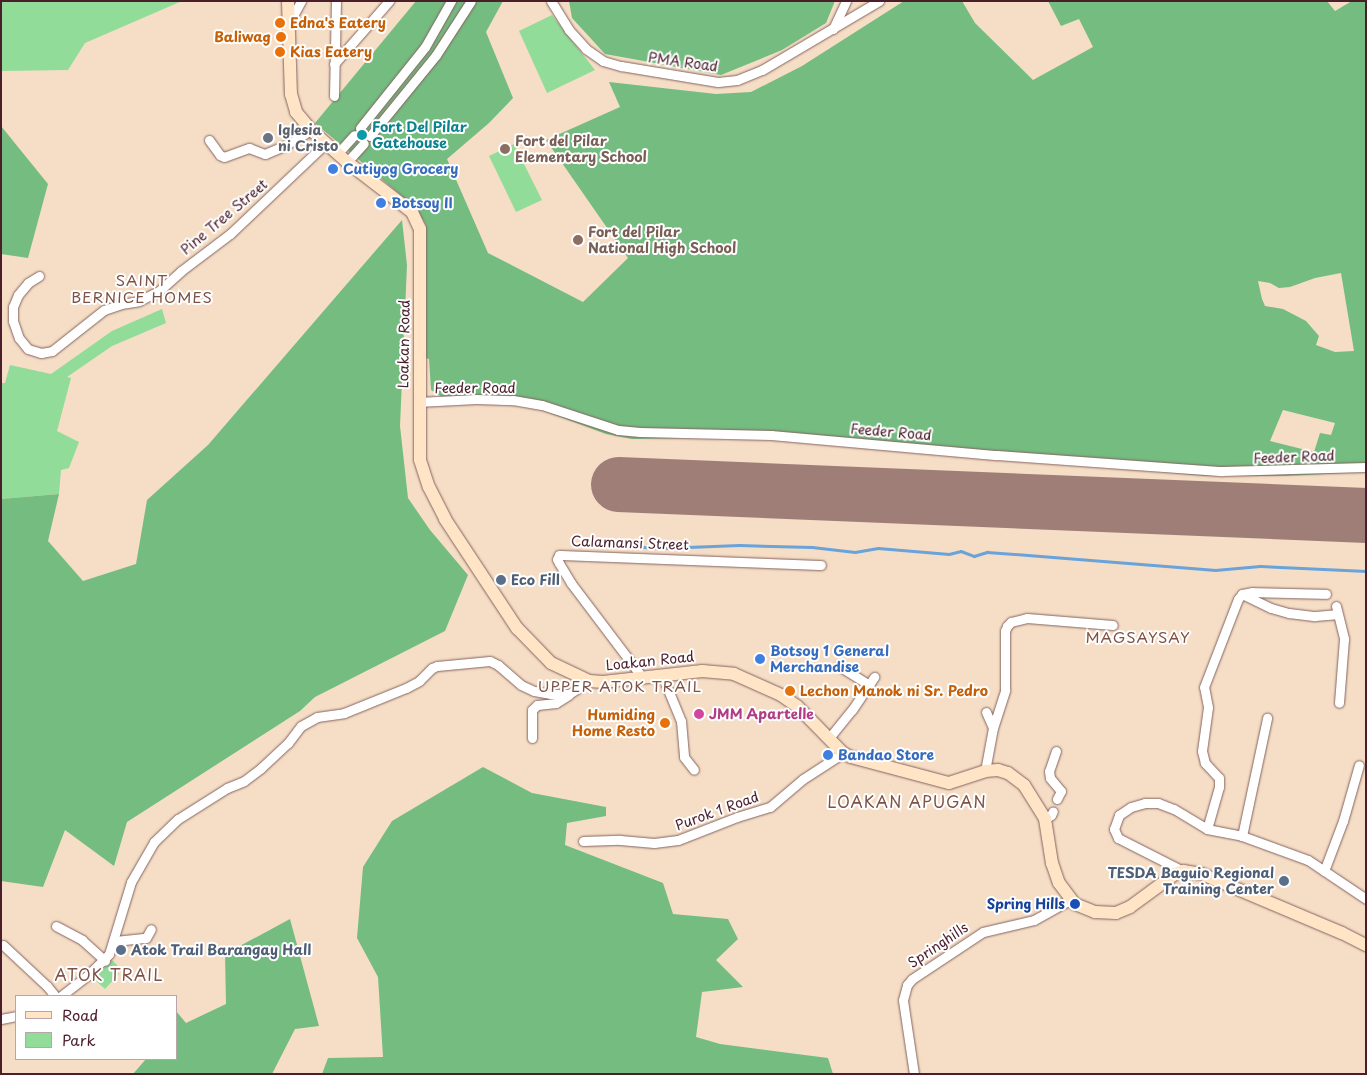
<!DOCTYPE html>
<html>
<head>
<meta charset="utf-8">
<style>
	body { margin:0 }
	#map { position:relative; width:1367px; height:1075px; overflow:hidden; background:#f5dec5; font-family:"Playpen Sans",sans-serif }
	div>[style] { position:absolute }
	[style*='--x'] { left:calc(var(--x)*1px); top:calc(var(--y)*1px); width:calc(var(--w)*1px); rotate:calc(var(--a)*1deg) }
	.green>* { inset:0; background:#91dc98 }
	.forest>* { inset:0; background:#74bc80 }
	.stream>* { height:2.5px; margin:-1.25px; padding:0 1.25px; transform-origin:1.25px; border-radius:1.25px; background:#6aa3d9 }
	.runway>* { height:55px; margin:-27.5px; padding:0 27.5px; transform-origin:27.5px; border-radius:27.5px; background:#a07e78 }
	.roads { filter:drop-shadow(0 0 1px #866261) drop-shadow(0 0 1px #866261) }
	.street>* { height:9px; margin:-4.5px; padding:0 4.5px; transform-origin:4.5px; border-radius:4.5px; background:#fff }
	.secondary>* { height:12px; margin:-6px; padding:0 6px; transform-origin:6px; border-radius:6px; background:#ffe4c6 }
	.dots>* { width:14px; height:14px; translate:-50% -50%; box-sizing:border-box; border:2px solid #fff; border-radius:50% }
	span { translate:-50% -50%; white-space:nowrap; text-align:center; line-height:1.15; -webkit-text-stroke:4px #fff; paint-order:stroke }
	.food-label { font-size:14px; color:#c56008; font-weight:700 }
	.left { translate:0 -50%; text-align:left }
	.right { translate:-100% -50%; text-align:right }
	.street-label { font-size:14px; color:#4a1f2b }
	.culture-label { font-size:14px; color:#0d838f; font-weight:700 }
	.worship-label { font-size:14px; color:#5b616d; font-weight:700 }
	.education-label { font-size:14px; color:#785e54; font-weight:700 }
	.shop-label { font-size:14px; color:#366cbe; font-weight:700 }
	.service-label { font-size:14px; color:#4e5e75; font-weight:700 }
	.hotel-label { font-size:14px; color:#b23c85; font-weight:700 }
	.transit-label { font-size:14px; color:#164399; font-weight:700 }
	.neighbourhood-label { font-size:15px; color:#7e5246; letter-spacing:1px }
	.quarter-label { font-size:16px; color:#7e5246; letter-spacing:1px }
	.frame { position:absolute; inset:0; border:2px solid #4a1f2b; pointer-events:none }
	.legend { position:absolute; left:15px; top:995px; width:162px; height:65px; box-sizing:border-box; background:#fff; border:1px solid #b7a5aa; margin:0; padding:6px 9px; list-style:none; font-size:15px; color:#4a1f2b }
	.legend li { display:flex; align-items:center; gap:10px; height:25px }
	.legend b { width:25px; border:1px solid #b7a5aa }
</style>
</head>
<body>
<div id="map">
	<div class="green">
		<div style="clip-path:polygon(1px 1px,182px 1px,85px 43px,68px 70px,1px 71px)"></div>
		<div style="clip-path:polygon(552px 15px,595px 70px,547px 93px,519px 31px)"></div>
		<div style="clip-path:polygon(514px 144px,542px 200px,516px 212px,489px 156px)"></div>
		<div style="clip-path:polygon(162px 309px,166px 323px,112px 346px,67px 377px,71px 378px,57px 431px,79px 442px,69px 468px,61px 470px,59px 494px,1px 499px,1px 383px,5px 383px,10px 365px,51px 374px,112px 331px)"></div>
		<div style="clip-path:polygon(112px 960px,120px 968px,117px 971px,119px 974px,105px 989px,94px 979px)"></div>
	</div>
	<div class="forest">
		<div style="clip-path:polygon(evenodd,416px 1px,503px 1px,486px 32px,513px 98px,489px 123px,447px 159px,488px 253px,583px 302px,628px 258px,546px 140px,620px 107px,609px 82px,716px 94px,751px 92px,802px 66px,904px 1px,962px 1px,975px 23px,1033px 80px,1093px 47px,1079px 19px,1061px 26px,1048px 1px,1327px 1px,1335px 11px,1352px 1px,1366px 1px,1366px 472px,1285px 476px,1206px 476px,767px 437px,632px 439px,606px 434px,536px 408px,503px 403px,452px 403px,431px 390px,429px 359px,425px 358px,426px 225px,416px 208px,315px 123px,416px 1px,1341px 273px,1354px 351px,1335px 352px,1316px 345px,1319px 336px,1306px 321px,1283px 309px,1265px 306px,1262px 299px,1258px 281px,1270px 283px,1279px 288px,1290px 287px,1315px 278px,1341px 273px,416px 1px,1283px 410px,1335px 423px,1331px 435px,1320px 433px,1314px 452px,1270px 441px,1283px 410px)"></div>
		<div style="clip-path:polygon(569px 1px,835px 1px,826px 23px,782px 50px,721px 75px,605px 54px,572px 18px)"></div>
		<div style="clip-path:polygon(1px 126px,48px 184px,28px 258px,1px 254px)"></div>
		<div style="clip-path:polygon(402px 220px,407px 265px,400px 426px,408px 498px,430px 530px,468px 575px,445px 631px,315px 697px,300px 711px,127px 822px,114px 866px,65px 830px,43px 887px,1px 881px,1px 499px,59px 494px,48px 541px,83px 581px,136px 564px,147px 500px,208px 445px)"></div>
		<div style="clip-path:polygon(483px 767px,532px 793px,606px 807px,606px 816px,567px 823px,565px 845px,663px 883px,673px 914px,728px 919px,738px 939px,716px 960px,743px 987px,702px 992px,696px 1037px,720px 1044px,828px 1058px,833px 1074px,322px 1074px,328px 1058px,383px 1057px,378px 977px,357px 938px,363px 867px,392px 821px)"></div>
		<div style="clip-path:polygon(290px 919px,319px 1026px,295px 1029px,272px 1074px,133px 1074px,146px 1059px,176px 1059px,176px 1011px,186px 1023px,226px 1004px,225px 954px)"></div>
	</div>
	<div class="stream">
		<div style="--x:623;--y:546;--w:39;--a:3"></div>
		<div style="--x:662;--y:548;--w:77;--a:-2.2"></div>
		<div style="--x:739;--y:545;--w:73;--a:1.6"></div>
		<div style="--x:812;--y:547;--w:43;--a:6.6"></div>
		<div style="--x:855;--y:552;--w:23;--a:-10"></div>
		<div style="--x:878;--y:548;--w:71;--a:4.8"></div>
		<div style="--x:949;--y:554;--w:12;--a:-14"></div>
		<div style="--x:961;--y:551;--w:14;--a:21"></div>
		<div style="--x:974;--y:556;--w:14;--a:-17"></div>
		<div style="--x:987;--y:552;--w:41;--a:4.2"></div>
		<div style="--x:1028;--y:555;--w:188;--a:4.6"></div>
		<div style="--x:1215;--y:570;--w:45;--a:-5.1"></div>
		<div style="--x:1260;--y:566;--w:106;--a:2.7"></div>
	</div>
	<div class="runway">
		<div style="--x:618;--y:484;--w:749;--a:2.37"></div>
	</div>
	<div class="roads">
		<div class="street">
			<div style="--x:551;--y:1;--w:34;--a:58"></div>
			<div style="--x:569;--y:30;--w:25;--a:48"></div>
			<div style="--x:586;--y:49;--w:21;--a:35"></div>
			<div style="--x:603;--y:61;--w:19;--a:16"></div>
			<div style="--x:621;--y:66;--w:98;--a:9.4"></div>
			<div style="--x:718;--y:82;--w:19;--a:-6"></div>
			<div style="--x:737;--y:80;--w:27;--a:-22"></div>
			<div style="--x:762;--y:70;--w:136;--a:-30.5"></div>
			<div style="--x:290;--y:21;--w:23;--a:-61"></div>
			<div style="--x:833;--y:29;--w:31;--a:-65"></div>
			<div style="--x:334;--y:64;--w:84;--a:-48.9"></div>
			<div style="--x:334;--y:96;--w:95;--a:-88.8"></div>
			<div style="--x:360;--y:128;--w:104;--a:-51.3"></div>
			<div style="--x:425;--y:47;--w:53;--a:-60.5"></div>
			<div style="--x:370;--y:136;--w:104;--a:-50.8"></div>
			<div style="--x:436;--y:55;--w:64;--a:-57.1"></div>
			<div style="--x:209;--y:140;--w:19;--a:54"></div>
			<div style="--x:220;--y:155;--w:4;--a:27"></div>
			<div style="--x:224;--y:157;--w:27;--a:-20"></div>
			<div style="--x:249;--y:148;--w:17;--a:21"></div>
			<div style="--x:265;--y:154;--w:23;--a:-23"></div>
			<div style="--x:286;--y:145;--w:29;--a:-31"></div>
			<div style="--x:338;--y:153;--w:24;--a:-48"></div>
			<div style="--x:347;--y:162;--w:25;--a:-48"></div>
			<div style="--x:39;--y:276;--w:13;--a:148"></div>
			<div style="--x:28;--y:283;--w:16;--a:130"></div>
			<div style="--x:18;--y:295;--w:13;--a:113"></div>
			<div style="--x:13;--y:307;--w:14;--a:90"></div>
			<div style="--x:13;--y:321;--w:18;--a:71"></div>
			<div style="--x:19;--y:338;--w:14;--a:51"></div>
			<div style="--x:28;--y:349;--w:14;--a:17"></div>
			<div style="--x:41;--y:353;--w:11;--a:-10"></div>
			<div style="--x:52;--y:351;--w:66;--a:-38.3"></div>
			<div style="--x:104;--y:310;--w:18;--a:-19"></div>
			<div style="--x:121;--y:304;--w:18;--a:-9"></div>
			<div style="--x:139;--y:301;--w:22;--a:-27"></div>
			<div style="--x:159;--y:291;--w:30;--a:-42"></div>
			<div style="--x:181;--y:271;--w:61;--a:-37.1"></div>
			<div style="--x:230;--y:234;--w:132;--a:-43.5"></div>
			<div style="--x:418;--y:402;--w:58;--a:-3"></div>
			<div style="--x:476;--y:399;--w:37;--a:2"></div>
			<div style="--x:513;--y:400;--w:29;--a:10"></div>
			<div style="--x:542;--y:405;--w:80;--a:18.2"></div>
			<div style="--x:618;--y:430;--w:22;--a:5"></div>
			<div style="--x:640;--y:432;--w:131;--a:1.3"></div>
			<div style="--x:771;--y:435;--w:227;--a:5.1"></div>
			<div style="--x:997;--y:455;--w:226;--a:4.1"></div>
			<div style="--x:1222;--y:471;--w:144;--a:-1.6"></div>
			<div style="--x:1242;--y:594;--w:32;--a:26"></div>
			<div style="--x:1271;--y:608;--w:19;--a:16"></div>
			<div style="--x:1289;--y:613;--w:26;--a:7"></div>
			<div style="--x:1315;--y:616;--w:21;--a:-5"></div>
			<div style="--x:1336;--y:606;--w:34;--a:76"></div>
			<div style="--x:1344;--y:639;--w:64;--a:94.5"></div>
			<div style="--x:839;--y:666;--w:36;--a:32"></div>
			<div style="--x:662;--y:675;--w:50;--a:67.6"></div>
			<div style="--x:681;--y:721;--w:36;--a:85"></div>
			<div style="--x:684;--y:757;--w:16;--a:52"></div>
			<div style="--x:642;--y:677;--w:118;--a:-127.1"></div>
			<div style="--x:571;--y:583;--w:23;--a:-121"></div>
			<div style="--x:559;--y:563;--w:4;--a:-117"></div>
			<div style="--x:557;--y:559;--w:4;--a:-63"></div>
			<div style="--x:559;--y:555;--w:262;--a:2.2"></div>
			<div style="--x:986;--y:712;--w:17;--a:66"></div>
			<div style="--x:532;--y:738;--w:28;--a:-90"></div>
			<div style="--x:532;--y:710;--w:7;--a:-45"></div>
			<div style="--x:537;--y:705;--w:19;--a:-6"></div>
			<div style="--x:556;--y:703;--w:15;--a:-32"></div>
			<div style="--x:829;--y:738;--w:36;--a:-51"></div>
			<div style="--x:852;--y:710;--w:40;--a:-56"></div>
			<div style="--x:1056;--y:751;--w:21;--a:109"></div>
			<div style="--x:1049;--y:771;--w:7;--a:82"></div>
			<div style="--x:1050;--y:778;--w:17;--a:50"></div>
			<div style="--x:1061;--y:791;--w:9;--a:117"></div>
			<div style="--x:985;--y:771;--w:44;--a:-79.5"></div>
			<div style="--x:993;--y:728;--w:40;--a:-72"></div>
			<div style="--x:1005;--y:690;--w:59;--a:-90"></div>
			<div style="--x:1005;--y:631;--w:5;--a:-68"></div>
			<div style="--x:1007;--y:626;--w:6;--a:-45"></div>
			<div style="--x:1011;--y:622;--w:16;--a:-14"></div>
			<div style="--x:1027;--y:618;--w:86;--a:4.7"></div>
			<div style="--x:1045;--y:819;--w:7;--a:-34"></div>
			<div style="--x:1051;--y:815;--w:4;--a:-63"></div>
			<div style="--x:1207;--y:829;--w:44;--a:-74.1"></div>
			<div style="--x:1219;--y:787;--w:9;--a:-90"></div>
			<div style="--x:1219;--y:778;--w:21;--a:-133"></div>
			<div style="--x:1205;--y:763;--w:12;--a:-104"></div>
			<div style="--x:1202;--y:751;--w:44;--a:-82.2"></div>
			<div style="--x:1208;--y:707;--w:20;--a:-101"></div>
			<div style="--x:1204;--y:687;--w:94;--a:-68.9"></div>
			<div style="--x:1238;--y:599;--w:6;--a:-51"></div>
			<div style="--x:1242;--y:594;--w:10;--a:-11"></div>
			<div style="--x:1252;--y:592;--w:74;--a:1.5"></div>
			<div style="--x:1242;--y:836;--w:121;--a:-78"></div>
			<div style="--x:583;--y:841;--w:37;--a:-2"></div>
			<div style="--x:620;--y:840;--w:34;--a:5"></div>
			<div style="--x:654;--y:843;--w:24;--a:-7"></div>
			<div style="--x:678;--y:840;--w:63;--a:-21.3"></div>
			<div style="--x:737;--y:817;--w:34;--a:-17"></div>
			<div style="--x:770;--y:807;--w:43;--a:-40.3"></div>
			<div style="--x:803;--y:779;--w:48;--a:-33"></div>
			<div style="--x:1183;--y:871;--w:73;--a:-153.1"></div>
			<div style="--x:1118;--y:838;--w:10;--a:-114"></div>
			<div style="--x:1114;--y:829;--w:15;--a:-70"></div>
			<div style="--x:1119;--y:815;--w:14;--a:-34"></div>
			<div style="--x:1131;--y:807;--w:15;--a:-16"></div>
			<div style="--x:1145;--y:803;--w:13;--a:0"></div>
			<div style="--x:1158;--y:803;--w:17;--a:21"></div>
			<div style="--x:1174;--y:809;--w:39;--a:31"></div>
			<div style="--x:1207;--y:829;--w:36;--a:11"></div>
			<div style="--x:1242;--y:836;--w:70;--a:20"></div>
			<div style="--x:1308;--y:860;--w:70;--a:33.9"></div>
			<div style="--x:1324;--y:871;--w:53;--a:-69.2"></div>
			<div style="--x:1343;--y:821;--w:58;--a:-74.1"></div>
			<div style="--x:56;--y:926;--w:30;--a:28"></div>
			<div style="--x:82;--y:940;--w:31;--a:42"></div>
			<div style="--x:115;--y:941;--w:31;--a:-6"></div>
			<div style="--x:146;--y:938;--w:10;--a:-61"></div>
			<div style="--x:3;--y:945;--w:60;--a:43"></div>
			<div style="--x:47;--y:986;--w:13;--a:51"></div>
			<div style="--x:61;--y:996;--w:33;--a:-38"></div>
			<div style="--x:87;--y:976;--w:31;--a:-45"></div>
			<div style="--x:109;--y:954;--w:75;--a:-73"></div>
			<div style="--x:131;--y:882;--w:46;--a:-60.1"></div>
			<div style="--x:154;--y:842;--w:33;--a:-44"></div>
			<div style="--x:178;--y:819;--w:58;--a:-32.3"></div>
			<div style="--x:227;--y:788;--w:18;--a:-22"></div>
			<div style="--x:244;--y:781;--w:21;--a:-37"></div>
			<div style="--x:261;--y:768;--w:37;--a:-43"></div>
			<div style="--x:288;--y:743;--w:21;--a:-53"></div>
			<div style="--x:301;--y:726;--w:18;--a:-29"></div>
			<div style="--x:317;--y:717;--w:27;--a:-8"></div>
			<div style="--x:344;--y:713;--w:67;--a:-22"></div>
			<div style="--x:406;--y:688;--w:15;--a:-28"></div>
			<div style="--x:419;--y:681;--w:18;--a:-45"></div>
			<div style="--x:432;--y:668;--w:5;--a:-22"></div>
			<div style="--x:437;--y:666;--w:53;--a:-5.4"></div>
			<div style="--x:490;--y:661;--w:9;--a:27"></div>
			<div style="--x:498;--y:665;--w:30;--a:41"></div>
			<div style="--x:521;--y:685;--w:14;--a:25"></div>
			<div style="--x:534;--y:691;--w:17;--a:10"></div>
			<div style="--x:551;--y:694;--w:18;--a:0"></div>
			<div style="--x:569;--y:694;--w:24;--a:-33"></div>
			<div style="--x:1;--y:1019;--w:15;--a:-11"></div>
			<div style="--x:914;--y:1074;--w:75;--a:-98.5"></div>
			<div style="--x:903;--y:1000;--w:16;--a:-75"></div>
			<div style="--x:907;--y:985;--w:8;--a:-50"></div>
			<div style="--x:912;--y:979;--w:85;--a:-33.5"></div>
			<div style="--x:983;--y:932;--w:52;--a:-13.2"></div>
			<div style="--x:1034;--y:920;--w:41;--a:-29.1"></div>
		</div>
		<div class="secondary">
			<div style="--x:288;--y:1;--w:93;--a:88.2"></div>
			<div style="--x:291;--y:94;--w:19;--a:74"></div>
			<div style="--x:296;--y:112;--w:23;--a:50"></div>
			<div style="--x:311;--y:130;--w:48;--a:41.6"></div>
			<div style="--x:347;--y:162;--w:82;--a:37.6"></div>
			<div style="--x:412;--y:212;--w:19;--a:65"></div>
			<div style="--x:420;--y:229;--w:231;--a:90"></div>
			<div style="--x:420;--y:460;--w:28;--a:72"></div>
			<div style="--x:429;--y:487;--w:36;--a:63"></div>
			<div style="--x:445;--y:519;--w:131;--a:56.6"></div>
			<div style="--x:517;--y:628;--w:49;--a:45.8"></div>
			<div style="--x:551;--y:663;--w:42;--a:25.3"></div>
			<div style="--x:589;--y:681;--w:14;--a:4"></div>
			<div style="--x:603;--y:682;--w:100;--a:-6.3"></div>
			<div style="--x:702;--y:671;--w:32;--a:5"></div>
			<div style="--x:734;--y:674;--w:51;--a:24.1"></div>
			<div style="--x:781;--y:695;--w:19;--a:35"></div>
			<div style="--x:797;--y:706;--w:66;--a:45.6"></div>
			<div style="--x:843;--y:753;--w:9;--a:27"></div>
			<div style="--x:851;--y:757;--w:101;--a:14.9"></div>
			<div style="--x:949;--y:783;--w:38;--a:-18"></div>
			<div style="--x:985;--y:771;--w:13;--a:-4"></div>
			<div style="--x:998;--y:770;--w:10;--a:17"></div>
			<div style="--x:1008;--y:773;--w:20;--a:37"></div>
			<div style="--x:1024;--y:785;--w:40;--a:58"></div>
			<div style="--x:1045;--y:819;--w:45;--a:81"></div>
			<div style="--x:1052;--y:863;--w:21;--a:71"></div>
			<div style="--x:1059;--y:883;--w:26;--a:53"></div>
			<div style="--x:1075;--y:904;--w:22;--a:22"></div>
			<div style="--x:1095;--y:912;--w:21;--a:3"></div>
			<div style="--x:1116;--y:913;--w:15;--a:-23"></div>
			<div style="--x:1130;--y:907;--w:56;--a:-36.3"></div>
			<div style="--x:1175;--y:874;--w:9;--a:-21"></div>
			<div style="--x:1183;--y:871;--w:19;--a:9"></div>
			<div style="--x:1202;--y:874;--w:152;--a:22.9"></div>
			<div style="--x:1342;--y:933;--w:27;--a:27"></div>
		</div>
	</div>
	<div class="dots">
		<div style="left:280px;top:23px;background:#e8710a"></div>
		<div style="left:281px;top:37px;background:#e8710a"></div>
		<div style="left:280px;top:52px;background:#e8710a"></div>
		<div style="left:362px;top:135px;background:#0f9aa8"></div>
		<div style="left:268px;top:138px;background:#6b7280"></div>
		<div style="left:505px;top:149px;background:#8d6e63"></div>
		<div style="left:333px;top:169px;background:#3f7fe0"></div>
		<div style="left:381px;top:203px;background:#3f7fe0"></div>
		<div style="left:578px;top:240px;background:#8d6e63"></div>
		<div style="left:501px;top:580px;background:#5c6f8a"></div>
		<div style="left:760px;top:659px;background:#3f7fe0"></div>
		<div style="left:790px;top:691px;background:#e8710a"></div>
		<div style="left:699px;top:714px;background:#d1479c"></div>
		<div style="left:665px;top:723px;background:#e8710a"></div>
		<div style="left:828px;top:755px;background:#3f7fe0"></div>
		<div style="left:1284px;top:881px;background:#5c6f8a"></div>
		<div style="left:1075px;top:904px;background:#1a4fb4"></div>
		<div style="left:121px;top:950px;background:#5c6f8a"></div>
	</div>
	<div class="food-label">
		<span class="left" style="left:290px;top:23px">Edna's Eatery</span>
		<span class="right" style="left:271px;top:37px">Baliwag</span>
		<span class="left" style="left:290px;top:52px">Kias Eatery</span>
		<span class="left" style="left:800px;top:691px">Lechon Manok ni Sr. Pedro</span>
		<span class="right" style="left:655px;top:723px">Humiding<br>Home Resto</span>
	</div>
	<div class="street-label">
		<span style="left:683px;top:62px;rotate:8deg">PMA Road</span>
		<span style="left:224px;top:217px;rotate:-40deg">Pine Tree Street</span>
		<span style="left:404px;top:344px;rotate:-89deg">Loakan Road</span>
		<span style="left:475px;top:388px">Feeder Road</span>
		<span style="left:891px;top:432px;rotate:5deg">Feeder Road</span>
		<span style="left:1294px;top:457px;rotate:-2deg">Feeder Road</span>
		<span style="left:630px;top:543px;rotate:2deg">Calamansi Street</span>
		<span style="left:650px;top:661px;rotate:-6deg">Loakan Road</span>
		<span style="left:717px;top:811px;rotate:-20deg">Purok 1 Road</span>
		<span style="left:938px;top:945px;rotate:-34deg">Springhills</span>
	</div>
	<div class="culture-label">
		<span class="left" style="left:372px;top:135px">Fort Del Pilar<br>Gatehouse</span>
	</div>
	<div class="worship-label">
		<span class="left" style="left:278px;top:138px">Iglesia<br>ni Cristo</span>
	</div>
	<div class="education-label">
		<span class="left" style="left:515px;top:149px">Fort del Pilar<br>Elementary School</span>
		<span class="left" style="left:588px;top:240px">Fort del Pilar<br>National High School</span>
	</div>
	<div class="shop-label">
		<span class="left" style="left:343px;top:169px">Cutiyog Grocery</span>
		<span class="left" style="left:391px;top:203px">Botsoy II</span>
		<span class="left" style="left:770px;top:659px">Botsoy 1 General<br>Merchandise</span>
		<span class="left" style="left:838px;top:755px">Bandao Store</span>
	</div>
	<div class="service-label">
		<span class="left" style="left:511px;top:580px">Eco Fill</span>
		<span class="right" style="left:1274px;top:881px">TESDA Baguio Regional<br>Training Center</span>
		<span class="left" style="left:131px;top:950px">Atok Trail Barangay Hall</span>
	</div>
	<div class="hotel-label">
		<span class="left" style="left:709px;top:714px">JMM Apartelle</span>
	</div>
	<div class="transit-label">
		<span class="right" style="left:1065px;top:904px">Spring Hills</span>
	</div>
	<div class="neighbourhood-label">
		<span style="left:142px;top:288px">SAINT<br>BERNICE HOMES</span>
		<span style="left:1138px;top:637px">MAGSAYSAY</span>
		<span style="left:620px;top:686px">UPPER ATOK TRAIL</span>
	</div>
	<div class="quarter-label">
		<span style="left:907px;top:801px">LOAKAN APUGAN</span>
		<span style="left:109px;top:974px">ATOK TRAIL</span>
	</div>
	<div class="frame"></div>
	<ul class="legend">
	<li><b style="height:6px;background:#ffe4c6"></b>Road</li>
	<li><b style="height:14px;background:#91dc98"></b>Park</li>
	</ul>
</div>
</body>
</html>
